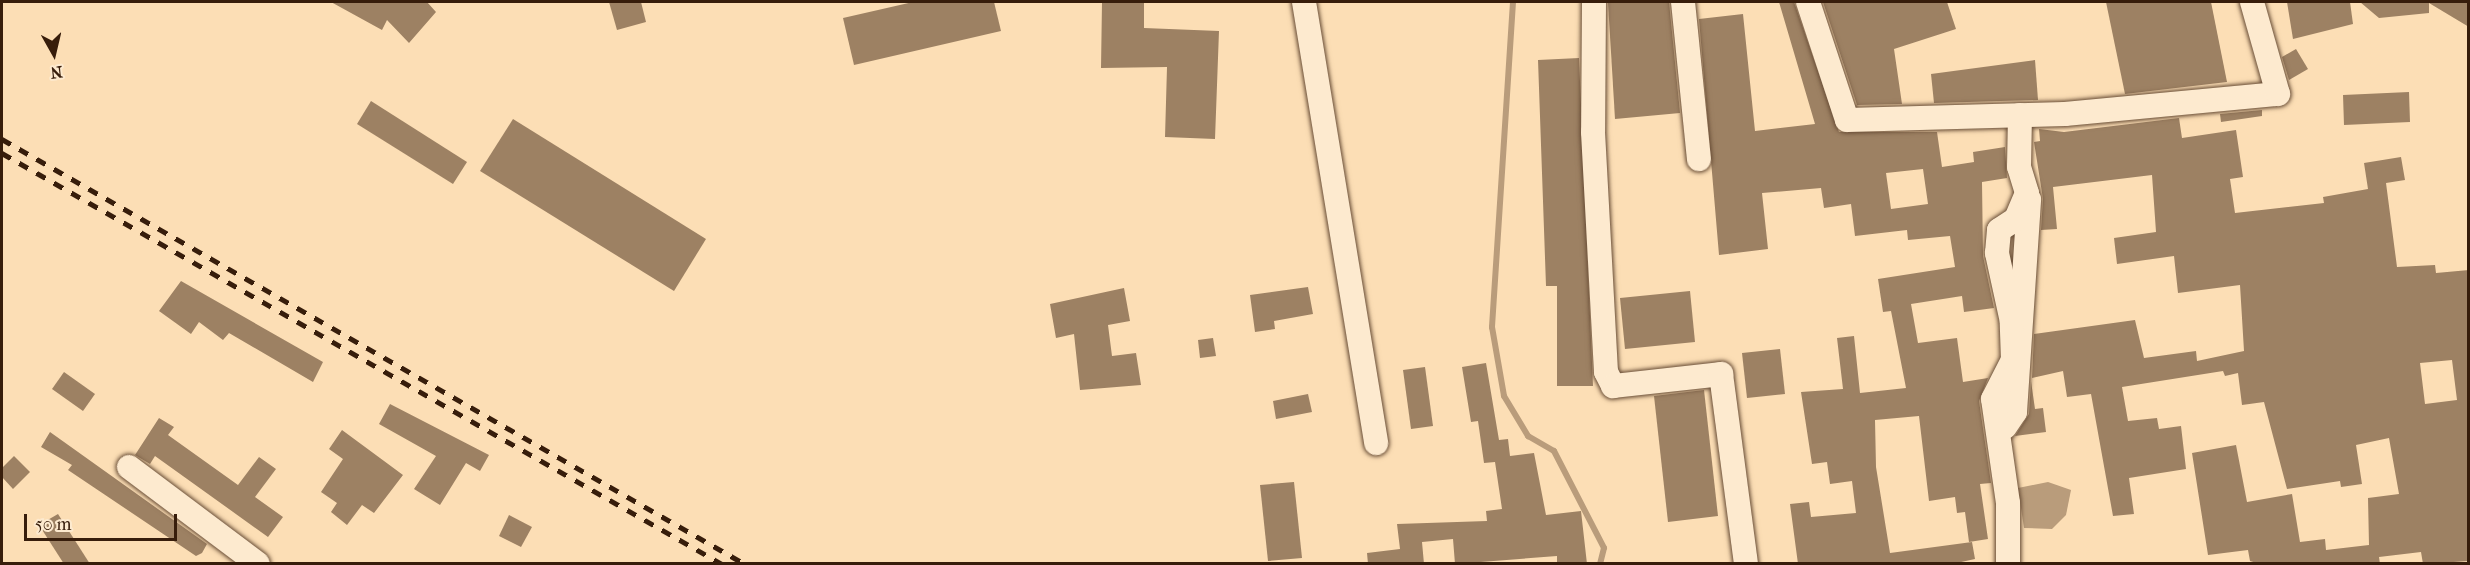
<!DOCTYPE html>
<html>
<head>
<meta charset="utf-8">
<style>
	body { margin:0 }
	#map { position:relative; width:2470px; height:565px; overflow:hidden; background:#fcdeb5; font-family:"IM FELL French Canon",serif }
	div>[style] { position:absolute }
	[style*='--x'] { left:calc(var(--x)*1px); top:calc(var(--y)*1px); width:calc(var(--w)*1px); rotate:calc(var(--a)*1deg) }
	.water>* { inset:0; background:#b99c7b }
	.stream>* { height:6px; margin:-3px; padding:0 3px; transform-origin:3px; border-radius:3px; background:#b99c7b }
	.building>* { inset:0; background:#9d8163 }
	.roads { filter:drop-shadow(0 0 2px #684d36) drop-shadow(0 0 2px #684d36) }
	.minor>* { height:24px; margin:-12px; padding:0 12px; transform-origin:12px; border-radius:12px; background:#fdeacf }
	.rail>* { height:4.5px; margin-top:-2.25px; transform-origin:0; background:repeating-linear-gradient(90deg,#371d0b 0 10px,transparent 0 20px) }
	span { translate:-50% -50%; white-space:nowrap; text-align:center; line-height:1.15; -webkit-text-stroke:4.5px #fdeacf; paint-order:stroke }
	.frame { position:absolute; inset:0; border:3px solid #371d0b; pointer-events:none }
	.north { position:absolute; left:24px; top:24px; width:60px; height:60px; -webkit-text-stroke:4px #fdeacf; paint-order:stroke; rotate:172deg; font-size:16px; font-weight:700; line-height:24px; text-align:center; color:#371d0b }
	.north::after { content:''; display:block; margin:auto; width:21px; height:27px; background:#371d0b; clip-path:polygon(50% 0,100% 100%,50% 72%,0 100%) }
	.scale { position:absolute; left:24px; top:514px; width:153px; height:27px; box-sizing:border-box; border:3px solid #371d0b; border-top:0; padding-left:8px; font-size:18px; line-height:21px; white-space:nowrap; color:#371d0b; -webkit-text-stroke:4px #fdeacf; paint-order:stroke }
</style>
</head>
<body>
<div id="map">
	<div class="water">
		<div style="clip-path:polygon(2048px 482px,2071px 490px,2066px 515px,2052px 529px,2024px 528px,2018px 488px)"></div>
	</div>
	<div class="stream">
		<div style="--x:1513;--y:2;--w:326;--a:93.7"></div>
		<div style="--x:1492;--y:327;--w:70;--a:80.1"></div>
		<div style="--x:1504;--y:396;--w:47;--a:59"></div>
		<div style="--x:1528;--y:436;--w:30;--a:30"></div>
		<div style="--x:1554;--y:451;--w:109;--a:62.7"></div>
		<div style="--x:1604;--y:548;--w:16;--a:104"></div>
	</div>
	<div class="building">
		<div style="clip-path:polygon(331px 2px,427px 2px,436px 12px,409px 43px,387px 20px,382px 30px)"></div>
		<div style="clip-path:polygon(609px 2px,641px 2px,646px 22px,617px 30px)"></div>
		<div style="clip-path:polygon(913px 2px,994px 2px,1001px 31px,854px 65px,843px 18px)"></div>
		<div style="clip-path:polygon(1102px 2px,1144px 2px,1144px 28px,1219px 31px,1215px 139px,1165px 137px,1167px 67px,1101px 68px)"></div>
		<div style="clip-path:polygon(1608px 2px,1669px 2px,1680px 113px,1615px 119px)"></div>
		<div style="clip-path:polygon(evenodd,1779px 2px,1794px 2px,1839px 132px,1937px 132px,1942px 167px,1974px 162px,1973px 152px,2005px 147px,2007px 178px,1982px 182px,1983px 256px,1994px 308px,1964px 312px,1962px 296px,1911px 304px,1918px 343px,1957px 338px,1963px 382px,1988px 378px,1979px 401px,1991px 483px,1980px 484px,1988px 539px,1969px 542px,1965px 512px,1957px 513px,1955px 497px,1929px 501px,1919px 416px,1875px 420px,1876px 467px,1890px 553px,1972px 542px,1975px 559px,1952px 564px,1798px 564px,1790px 504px,1809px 502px,1811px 517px,1856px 513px,1852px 481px,1830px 484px,1827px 462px,1812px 464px,1801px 392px,1843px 389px,1837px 338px,1854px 336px,1860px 393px,1906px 388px,1891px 311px,1883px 312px,1878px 279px,1955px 267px,1950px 236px,1908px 240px,1907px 230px,1855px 236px,1851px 204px,1824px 208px,1821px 188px,1762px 193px,1768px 249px,1719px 255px,1699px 19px,1743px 14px,1755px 131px,1815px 124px,1779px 2px,1923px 169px,1928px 204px,1891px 209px,1886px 173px,1923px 169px)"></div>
		<div style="clip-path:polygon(1823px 2px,1947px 2px,1956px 29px,1894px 49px,1902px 104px,1857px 105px)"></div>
		<div style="clip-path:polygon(2106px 2px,2211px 2px,2227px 82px,2125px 94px)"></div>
		<div style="clip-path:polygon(2287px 2px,2350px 2px,2353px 24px,2293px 39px)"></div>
		<div style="clip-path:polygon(2360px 2px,2469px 2px,2469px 27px,2429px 3px,2429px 13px,2379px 18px)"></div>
		<div style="clip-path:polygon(2296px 49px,2308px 69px,2289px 80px,2282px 57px)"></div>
		<div style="clip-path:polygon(1579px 58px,1593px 386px,1557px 386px,1557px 286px,1546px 286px,1538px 60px)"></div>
		<div style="clip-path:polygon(2035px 60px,2038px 100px,1934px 103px,1931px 74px)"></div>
		<div style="clip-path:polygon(2409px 92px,2410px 122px,2344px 125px,2343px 95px)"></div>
		<div style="clip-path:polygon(371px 101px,467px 162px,453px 184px,357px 124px)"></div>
		<div style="clip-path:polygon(2262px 110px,2262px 116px,2221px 122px,2220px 114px)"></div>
		<div style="clip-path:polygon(evenodd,2179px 118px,2182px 138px,2236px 130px,2243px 177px,2230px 179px,2235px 213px,2324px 203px,2323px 197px,2368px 189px,2364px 163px,2401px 157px,2405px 180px,2386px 183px,2397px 267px,2435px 265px,2436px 273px,2469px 270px,2469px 561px,2423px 564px,2421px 552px,2379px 557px,2380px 564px,2260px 564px,2250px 561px,2248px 550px,2208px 555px,2192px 453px,2236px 445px,2247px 502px,2292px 494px,2300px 542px,2325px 539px,2326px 550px,2369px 545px,2368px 498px,2399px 494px,2389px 438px,2356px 445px,2362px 484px,2341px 487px,2340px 481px,2287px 489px,2264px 402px,2242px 405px,2238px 373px,2225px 376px,2223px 371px,2122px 387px,2128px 421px,2157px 418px,2159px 429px,2181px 426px,2186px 469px,2129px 478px,2134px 514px,2113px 516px,2091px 394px,2067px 397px,2063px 371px,2032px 378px,2034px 334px,2135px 320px,2144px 358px,2196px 351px,2197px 361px,2244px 351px,2240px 285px,2178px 293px,2174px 256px,2117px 264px,2114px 238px,2156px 232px,2152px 175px,2053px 187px,2057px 229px,2041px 230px,2043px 199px,2034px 142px,2040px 141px,2039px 129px,2064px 132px,2179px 118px,2452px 360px,2457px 400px,2425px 404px,2420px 363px,2452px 360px)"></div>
		<div style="clip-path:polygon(513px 119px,706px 239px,674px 291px,480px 171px)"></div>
		<div style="clip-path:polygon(181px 281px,323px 362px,313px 382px,229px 333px,223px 340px,199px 322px,191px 334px,159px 311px)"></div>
		<div style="clip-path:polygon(1308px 287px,1313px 314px,1274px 321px,1275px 329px,1255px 332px,1250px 295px)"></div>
		<div style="clip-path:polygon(1124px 288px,1130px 321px,1108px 325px,1112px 356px,1136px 353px,1141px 385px,1080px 390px,1074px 334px,1056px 338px,1050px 304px)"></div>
		<div style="clip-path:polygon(1690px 291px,1695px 342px,1625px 349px,1620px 298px)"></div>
		<div style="clip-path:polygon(1213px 338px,1216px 356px,1200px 358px,1198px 340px)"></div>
		<div style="clip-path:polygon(1780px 349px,1785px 394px,1747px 398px,1742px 353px)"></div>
		<div style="clip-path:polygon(1486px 363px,1499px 440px,1508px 439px,1510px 456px,1534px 453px,1546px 515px,1581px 511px,1587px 564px,1557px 564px,1557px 556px,1455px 564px,1453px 539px,1422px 542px,1424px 564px,1368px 564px,1367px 553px,1400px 549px,1397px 524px,1487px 521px,1486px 511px,1502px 509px,1495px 462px,1484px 463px,1478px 421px,1471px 422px,1462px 367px)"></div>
		<div style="clip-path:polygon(1425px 367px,1433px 426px,1411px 429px,1403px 370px)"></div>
		<div style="clip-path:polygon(64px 372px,95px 394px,83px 411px,52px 389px)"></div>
		<div style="clip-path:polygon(2031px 381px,2035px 409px,2043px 408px,2046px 432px,2015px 436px,2029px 414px)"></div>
		<div style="clip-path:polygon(1704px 390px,1718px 516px,1668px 522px,1654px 396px)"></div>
		<div style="clip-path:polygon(1308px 394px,1312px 412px,1276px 419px,1273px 401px)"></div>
		<div style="clip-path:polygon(390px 404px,489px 455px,480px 471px,466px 463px,440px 505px,414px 489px,436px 456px,379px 424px)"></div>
		<div style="clip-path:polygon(159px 418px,174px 427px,168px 435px,238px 485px,259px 457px,276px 469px,255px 497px,283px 517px,268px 537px,155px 456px,150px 464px,135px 455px)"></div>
		<div style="clip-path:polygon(342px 430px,403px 475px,374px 513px,362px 505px,347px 525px,331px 512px,337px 503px,321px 492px,343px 459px,329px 449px)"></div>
		<div style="clip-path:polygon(50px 432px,207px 544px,202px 553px,196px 556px,68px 470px,72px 465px,41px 447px)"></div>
		<div style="clip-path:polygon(14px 456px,30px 472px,13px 489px,2px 477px,2px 468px)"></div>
		<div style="clip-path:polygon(1294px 482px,1302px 558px,1268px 561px,1260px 485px)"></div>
		<div style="clip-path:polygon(58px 514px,90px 564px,64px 564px,39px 525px)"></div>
		<div style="clip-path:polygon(509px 515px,532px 527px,521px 547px,499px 536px)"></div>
	</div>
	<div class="roads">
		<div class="minor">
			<div style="--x:1304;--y:2;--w:447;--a:80.7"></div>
			<div style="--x:1594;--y:2;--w:130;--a:90.4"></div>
			<div style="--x:1593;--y:132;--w:240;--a:86.9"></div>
			<div style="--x:1606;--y:372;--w:16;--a:63"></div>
			<div style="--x:1613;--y:386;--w:109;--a:-6.3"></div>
			<div style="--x:1721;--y:374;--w:192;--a:82.5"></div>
			<div style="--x:1683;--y:2;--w:158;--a:84.2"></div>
			<div style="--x:1808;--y:2;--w:124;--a:71.7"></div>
			<div style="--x:1847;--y:120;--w:218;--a:-1.6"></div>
			<div style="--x:2065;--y:114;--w:214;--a:-5.4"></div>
			<div style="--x:2278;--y:94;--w:96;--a:-105.8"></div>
			<div style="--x:2005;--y:427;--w:18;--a:-56"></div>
			<div style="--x:2015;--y:412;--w:213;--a:-86.2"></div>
			<div style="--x:129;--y:467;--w:161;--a:36.9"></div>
			<div style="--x:2008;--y:564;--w:61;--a:-90"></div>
			<div style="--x:2008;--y:503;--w:105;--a:-98.2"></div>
			<div style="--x:1993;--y:399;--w:44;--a:-62.9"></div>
			<div style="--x:2013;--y:360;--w:38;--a:-92"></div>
			<div style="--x:2012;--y:322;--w:71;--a:-102.3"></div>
			<div style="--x:1997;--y:253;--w:23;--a:-85"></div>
			<div style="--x:1999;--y:230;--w:20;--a:-33"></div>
			<div style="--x:2016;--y:219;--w:28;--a:-67"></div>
			<div style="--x:2027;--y:193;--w:27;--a:-107"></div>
			<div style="--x:2019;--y:167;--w:52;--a:-88.9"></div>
		</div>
	</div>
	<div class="rail">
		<div style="--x:2;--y:139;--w:856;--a:29.77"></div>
		<div style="--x:2;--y:153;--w:829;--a:29.72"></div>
	</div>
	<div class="frame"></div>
	<div class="north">N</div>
	<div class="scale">50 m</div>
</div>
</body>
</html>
